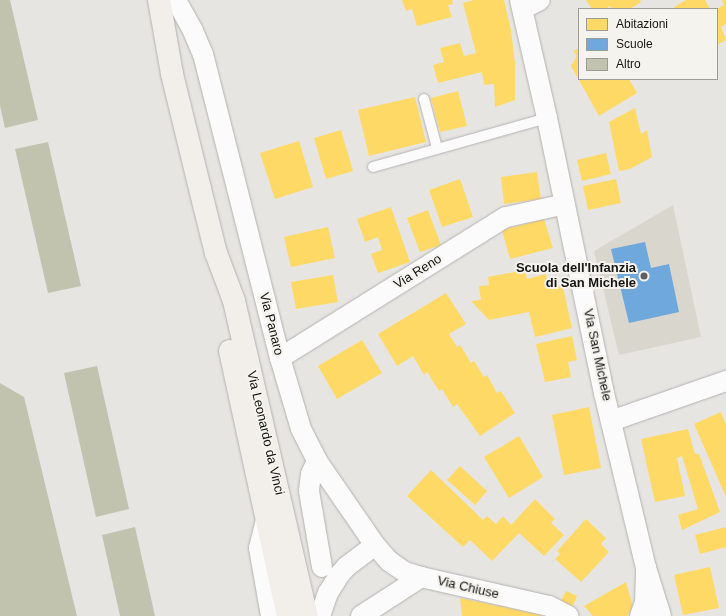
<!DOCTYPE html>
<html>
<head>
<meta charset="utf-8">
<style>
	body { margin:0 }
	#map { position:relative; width:726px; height:616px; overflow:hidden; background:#e6e5e2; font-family:Arial,sans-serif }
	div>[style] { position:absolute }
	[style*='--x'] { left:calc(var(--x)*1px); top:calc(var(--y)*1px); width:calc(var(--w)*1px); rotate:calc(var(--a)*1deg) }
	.built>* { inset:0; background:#d9d6ce }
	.homes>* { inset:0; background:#ffd966 }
	.schools>* { inset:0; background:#6fa8dc }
	.building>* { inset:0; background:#c2c3af }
	.roads { filter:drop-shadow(0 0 1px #b3b2b0) drop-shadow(0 0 1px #b3b2b0) }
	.lane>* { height:10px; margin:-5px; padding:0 5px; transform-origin:5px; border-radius:5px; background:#fbfbfb }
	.street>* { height:20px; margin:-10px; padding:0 10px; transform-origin:10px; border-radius:10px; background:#fbfbfb }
	.primary>* { height:22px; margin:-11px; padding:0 11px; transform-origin:11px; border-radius:11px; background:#f2eeea }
	.dots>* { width:11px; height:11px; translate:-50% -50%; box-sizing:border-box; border:2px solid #f5f3ed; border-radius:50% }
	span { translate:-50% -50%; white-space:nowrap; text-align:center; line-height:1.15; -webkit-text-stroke:4px #f5f3ed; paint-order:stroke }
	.poi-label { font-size:13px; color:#161614; font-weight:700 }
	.right { translate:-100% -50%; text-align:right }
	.street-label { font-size:13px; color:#161614 }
	.legend { position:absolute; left:578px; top:8px; width:140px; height:72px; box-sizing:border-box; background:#f5f3ed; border:1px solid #9c9b96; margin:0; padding:5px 7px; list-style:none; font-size:12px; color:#161614 }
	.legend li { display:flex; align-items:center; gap:8px; height:20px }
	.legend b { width:20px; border:1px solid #9c9b96 }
</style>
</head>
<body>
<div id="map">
	<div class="built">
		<div style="clip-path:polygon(673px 205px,701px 337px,619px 355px,594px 251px)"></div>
	</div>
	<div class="homes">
		<div style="clip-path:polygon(402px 0,452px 0,453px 4px,448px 5px,452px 17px,417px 26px,412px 9px,406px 11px)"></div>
		<div style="clip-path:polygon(474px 0,504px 0,511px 30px,515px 63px,515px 100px,495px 107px,494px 84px,484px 85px,482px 72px,438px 83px,433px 65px,444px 62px,440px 48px,460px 43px,464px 56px,476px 53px,463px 3px)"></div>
		<div style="clip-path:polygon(586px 0,640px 0,641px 2px,630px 9px,612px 9px,610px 6px,606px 9px,592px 9px)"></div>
		<div style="clip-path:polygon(686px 0,705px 0,710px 9px,675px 9px,674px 7px)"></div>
		<div style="clip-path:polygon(722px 0,726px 0,726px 24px,721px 27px,726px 40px,717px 45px,717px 9px,724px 5px)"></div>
		<div style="clip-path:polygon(579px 48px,579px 79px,629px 79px,637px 93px,599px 116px,571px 66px,577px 56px,573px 51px)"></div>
		<div style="clip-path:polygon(458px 91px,467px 126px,440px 132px,431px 98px)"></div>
		<div style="clip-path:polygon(415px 97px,426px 142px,369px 156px,358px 110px)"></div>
		<div style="clip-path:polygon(635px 108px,641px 134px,647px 130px,652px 157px,630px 169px,619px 171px,609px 122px)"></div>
		<div style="clip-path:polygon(341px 130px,353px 171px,326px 179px,314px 138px)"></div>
		<div style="clip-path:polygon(299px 141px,313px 187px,275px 199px,260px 153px)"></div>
		<div style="clip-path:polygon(606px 153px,611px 174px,582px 181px,577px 160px)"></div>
		<div style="clip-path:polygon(537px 172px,541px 199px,504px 204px,501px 177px)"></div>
		<div style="clip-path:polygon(460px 179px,473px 217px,442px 227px,429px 190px)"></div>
		<div style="clip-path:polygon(616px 179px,621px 203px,588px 210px,583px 186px)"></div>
		<div style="clip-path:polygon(391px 207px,410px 262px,378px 273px,371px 254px,382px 250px,378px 237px,365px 242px,357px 219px)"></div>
		<div style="clip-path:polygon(428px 210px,441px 245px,420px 252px,407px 218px)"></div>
		<div style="clip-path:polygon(544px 219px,553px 248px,510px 259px,502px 230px)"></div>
		<div style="clip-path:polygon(328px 227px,335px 258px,291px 267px,284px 237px)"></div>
		<div style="clip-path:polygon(525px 270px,527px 279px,546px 274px,548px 286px,562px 283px,572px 328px,535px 337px,529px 312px,489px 320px,471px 301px,481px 300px,479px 286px,489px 285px,488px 277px)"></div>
		<div style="clip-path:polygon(333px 275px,338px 302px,296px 309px,291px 282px)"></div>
		<div style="clip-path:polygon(446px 293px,466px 324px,449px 334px,457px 347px,460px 345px,471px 363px,474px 361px,484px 377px,487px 375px,497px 393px,501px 391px,515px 413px,480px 436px,457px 404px,453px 407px,442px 389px,439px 391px,427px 372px,424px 375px,413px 356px,397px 366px,378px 334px)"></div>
		<div style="clip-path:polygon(572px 336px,577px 360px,568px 362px,571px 377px,545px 382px,536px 344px)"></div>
		<div style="clip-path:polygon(362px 340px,382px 373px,337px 399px,318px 366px)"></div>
		<div style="clip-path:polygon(589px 407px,601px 468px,564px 475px,552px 415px)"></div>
		<div style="clip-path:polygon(721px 412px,726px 425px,726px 497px,694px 424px)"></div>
		<div style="clip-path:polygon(688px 429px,695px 454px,699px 454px,720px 512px,682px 530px,678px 515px,698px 509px,682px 456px,677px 458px,685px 496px,655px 502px,641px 439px)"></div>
		<div style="clip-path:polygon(519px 436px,543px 477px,509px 498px,484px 457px)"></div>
		<div style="clip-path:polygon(460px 466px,487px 491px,475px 505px,447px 480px)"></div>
		<div style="clip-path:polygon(431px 470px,483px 520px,487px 516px,496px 524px,503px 516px,511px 525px,535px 499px,555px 519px,551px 523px,564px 535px,544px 556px,519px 533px,492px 561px,470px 540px,463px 547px,407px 496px)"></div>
		<div style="clip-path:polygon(586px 519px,606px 538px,601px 544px,609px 552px,581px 582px,555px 559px,560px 554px,557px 551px)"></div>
		<div style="clip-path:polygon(726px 527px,726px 547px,700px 554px,695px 535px)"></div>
		<div style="clip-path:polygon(710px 567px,719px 608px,683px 615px,674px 575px)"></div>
		<div style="clip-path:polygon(626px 582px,633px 607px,627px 616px,593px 616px,584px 606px)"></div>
		<div style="clip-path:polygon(566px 591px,577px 596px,572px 608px,560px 603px)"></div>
		<div style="clip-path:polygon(460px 598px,542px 615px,541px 616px,462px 616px)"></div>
	</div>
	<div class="schools">
		<div style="clip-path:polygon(645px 242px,651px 268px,669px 264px,679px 312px,629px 323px,611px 249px)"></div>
	</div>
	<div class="building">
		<div style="clip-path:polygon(0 0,10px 0,38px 120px,5px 128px,0 106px)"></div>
		<div style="clip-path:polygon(48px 142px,81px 286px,48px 293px,15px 149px)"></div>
		<div style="clip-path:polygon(97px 366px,129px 509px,96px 517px,64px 373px)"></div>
		<div style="clip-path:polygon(0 383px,24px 397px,77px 616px,0 616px)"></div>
		<div style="clip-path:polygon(135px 527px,155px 616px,120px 616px,102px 535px)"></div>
	</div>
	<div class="roads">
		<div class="lane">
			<div style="--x:424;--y:99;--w:51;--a:75.1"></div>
			<div style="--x:373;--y:167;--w:181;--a:-15.7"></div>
		</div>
		<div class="street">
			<div style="--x:176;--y:0;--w:35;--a:61"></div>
			<div style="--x:193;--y:31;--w:25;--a:67"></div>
			<div style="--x:203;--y:54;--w:314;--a:75.8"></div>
			<div style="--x:280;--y:358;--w:74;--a:73.5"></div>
			<div style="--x:301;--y:429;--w:36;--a:63"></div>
			<div style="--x:317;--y:461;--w:102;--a:55.4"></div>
			<div style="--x:375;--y:545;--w:21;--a:49"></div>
			<div style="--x:389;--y:561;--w:19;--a:35"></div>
			<div style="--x:405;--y:572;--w:17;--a:17"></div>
			<div style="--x:421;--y:577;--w:131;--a:12.8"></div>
			<div style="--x:549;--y:606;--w:22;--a:27"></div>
			<div style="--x:520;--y:0;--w:121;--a:77.1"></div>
			<div style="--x:547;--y:118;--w:281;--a:78.3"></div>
			<div style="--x:604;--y:393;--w:180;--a:76.5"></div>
			<div style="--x:522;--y:6;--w:8;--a:-7"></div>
			<div style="--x:530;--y:5;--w:11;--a:-27"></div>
			<div style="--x:280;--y:358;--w:266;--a:-32"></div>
			<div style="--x:506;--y:217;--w:60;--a:-12.4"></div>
			<div style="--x:611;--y:421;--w:122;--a:-19.2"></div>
			<div style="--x:317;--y:461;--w:14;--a:115"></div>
			<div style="--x:311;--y:474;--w:17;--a:97"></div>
			<div style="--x:309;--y:491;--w:77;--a:80.3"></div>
			<div style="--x:267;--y:516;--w:33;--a:104"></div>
			<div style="--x:259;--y:548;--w:69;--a:80"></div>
			<div style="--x:320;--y:616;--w:24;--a:-71"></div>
			<div style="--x:328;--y:593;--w:22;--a:-58"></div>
			<div style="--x:340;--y:574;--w:9;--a:-49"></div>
			<div style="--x:346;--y:567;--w:36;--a:-37"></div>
			<div style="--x:361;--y:616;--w:72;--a:-33"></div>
			<div style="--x:640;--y:616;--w:15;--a:-70"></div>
			<div style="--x:645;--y:602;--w:34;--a:-88"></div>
			<div style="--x:646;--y:568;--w:50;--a:72.6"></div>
		</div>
		<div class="primary">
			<div style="--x:159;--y:0;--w:75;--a:80"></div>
			<div style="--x:172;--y:74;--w:118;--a:76.3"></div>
			<div style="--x:200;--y:189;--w:66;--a:76"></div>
			<div style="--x:216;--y:253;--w:51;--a:69.4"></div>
			<div style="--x:234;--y:301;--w:323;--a:77"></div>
			<div style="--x:230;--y:351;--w:271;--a:77.7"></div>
		</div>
	</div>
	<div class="dots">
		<div style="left:644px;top:276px;background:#5f5e5c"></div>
	</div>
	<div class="poi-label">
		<span class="right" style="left:636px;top:276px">Scuola dell'Infanzia<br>di San Michele</span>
	</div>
	<div class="street-label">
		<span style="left:418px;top:272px;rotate:-32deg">Via Reno</span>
		<span style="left:271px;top:324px;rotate:76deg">Via Panaro</span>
		<span style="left:597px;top:355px;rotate:78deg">Via San Michele</span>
		<span style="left:265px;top:433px;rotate:77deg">Via Leonardo da Vinci</span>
		<span style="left:468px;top:588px;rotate:13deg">Via Chiuse</span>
	</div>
	<ul class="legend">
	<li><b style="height:11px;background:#ffd966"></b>Abitazioni</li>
	<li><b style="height:11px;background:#6fa8dc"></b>Scuole</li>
	<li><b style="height:11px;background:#c2c3af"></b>Altro</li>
	</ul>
</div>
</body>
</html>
